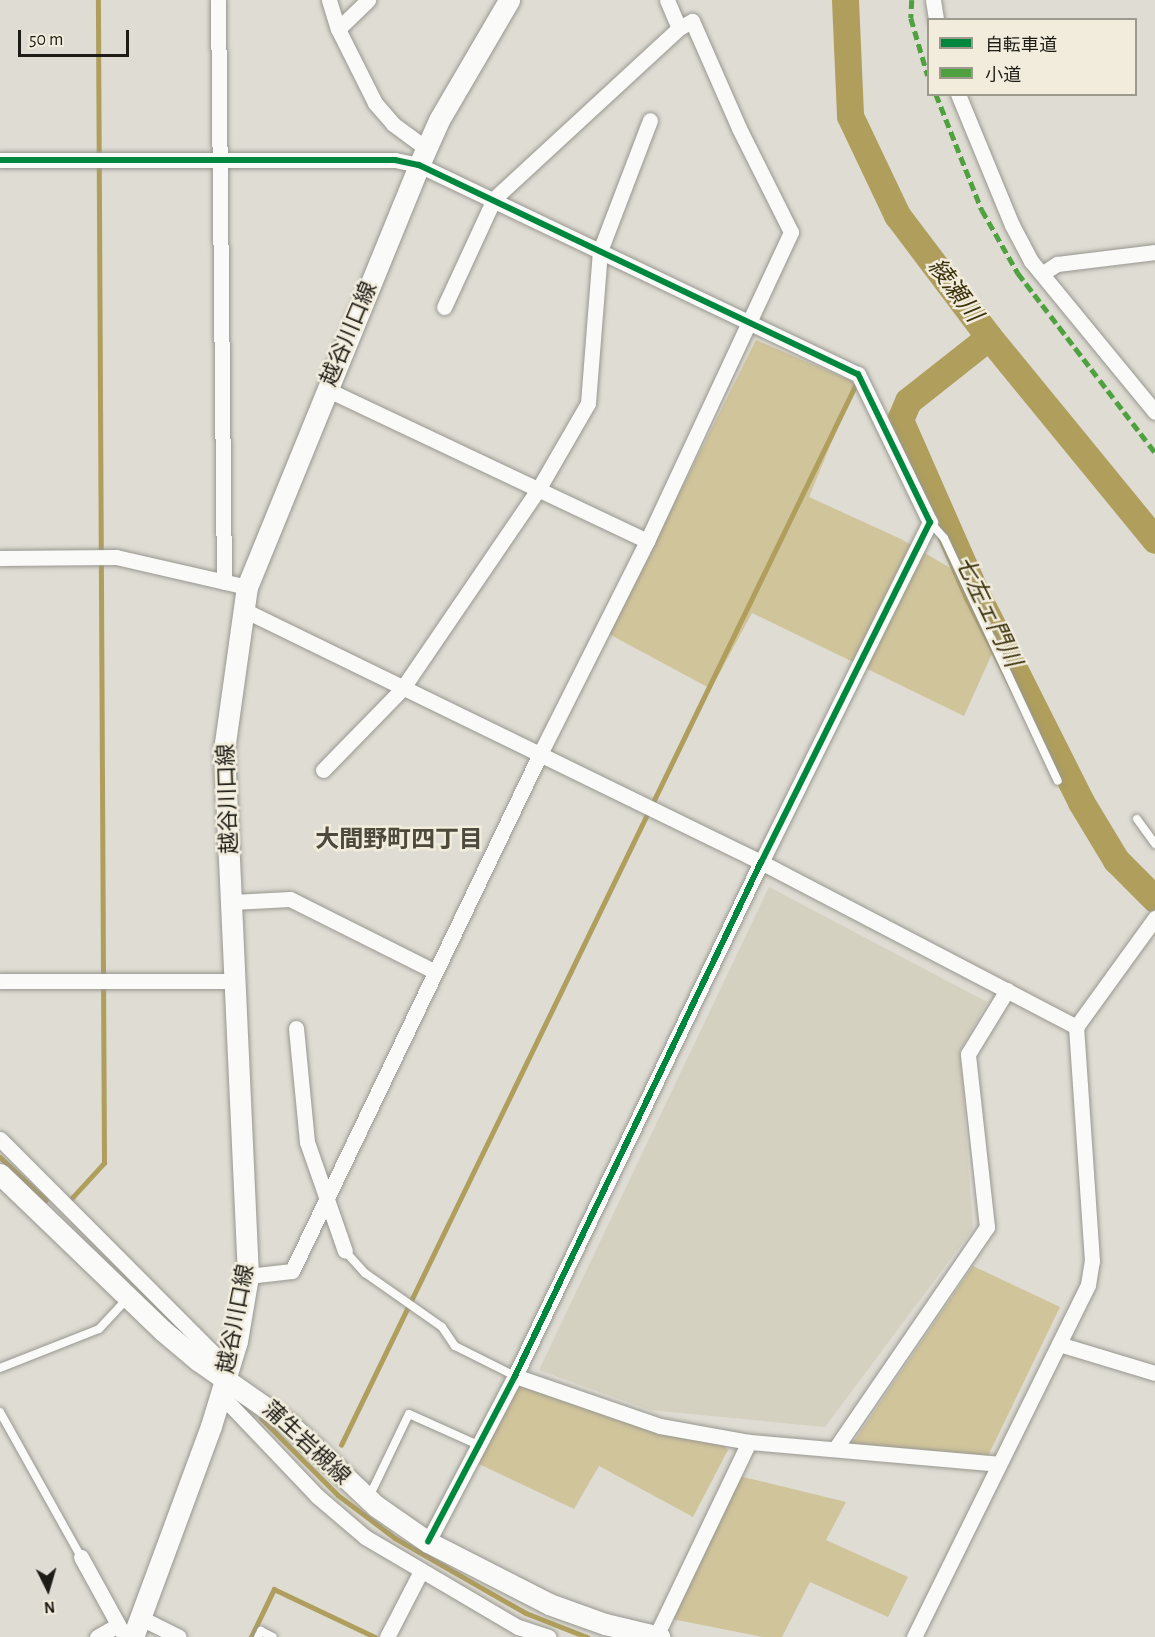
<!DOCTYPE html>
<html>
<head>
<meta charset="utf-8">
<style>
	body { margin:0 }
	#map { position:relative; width:1155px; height:1637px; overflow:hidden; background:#dedcd3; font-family:"Alegreya Sans","Noto Sans JP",sans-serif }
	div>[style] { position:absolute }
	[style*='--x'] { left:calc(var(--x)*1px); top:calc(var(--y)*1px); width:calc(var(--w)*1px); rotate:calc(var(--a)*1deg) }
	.built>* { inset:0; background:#d5d1c1 }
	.green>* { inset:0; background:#d0c49b }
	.stream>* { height:4.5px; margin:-2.25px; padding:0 2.25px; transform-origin:2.25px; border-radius:2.25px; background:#af9e5c }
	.river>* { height:27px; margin:-13.5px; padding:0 13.5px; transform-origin:13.5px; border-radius:13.5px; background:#af9e5c }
	.roads { filter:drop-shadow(0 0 2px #989790) drop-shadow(0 0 2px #989790) }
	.service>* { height:8px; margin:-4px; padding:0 4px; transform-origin:4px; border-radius:4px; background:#fafaf8 }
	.minor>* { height:15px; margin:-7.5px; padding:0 7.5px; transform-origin:7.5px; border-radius:7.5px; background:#fafaf8 }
	.secondary>* { height:21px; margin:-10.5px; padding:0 10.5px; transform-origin:10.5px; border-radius:10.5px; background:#fafaf8 }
	.quiet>* { height:4.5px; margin-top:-2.25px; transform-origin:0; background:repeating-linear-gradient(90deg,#4fa140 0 9px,transparent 0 13.5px) }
	.cycleway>* { height:6px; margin:-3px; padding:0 3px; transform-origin:3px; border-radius:3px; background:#00873e }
	span { translate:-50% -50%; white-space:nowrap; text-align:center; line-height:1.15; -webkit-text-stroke:5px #f1ecdc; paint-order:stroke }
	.street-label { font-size:22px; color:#1d1c16 }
	.water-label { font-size:24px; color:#3d330d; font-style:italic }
	.neighbourhood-label { font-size:24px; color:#4d493c; font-weight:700 }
	.legend { position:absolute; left:927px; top:18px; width:210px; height:78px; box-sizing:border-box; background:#f1ecdc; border:2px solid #9c998d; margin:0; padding:8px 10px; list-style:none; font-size:18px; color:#1d1c16 }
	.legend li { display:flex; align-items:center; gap:12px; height:30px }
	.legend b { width:30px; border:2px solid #9c998d }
	.north { position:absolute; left:18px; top:1559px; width:60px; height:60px; -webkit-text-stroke:4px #f1ecdc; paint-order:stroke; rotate:175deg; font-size:16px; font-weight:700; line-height:24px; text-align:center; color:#1d1c16 }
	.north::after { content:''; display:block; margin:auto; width:21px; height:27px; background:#1d1c16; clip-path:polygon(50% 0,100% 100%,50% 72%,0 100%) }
	.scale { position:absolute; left:18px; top:30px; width:111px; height:27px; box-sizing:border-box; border:3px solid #1d1c16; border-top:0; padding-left:8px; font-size:18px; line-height:21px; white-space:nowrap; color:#1d1c16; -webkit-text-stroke:4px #f1ecdc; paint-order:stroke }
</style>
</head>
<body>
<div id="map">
	<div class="built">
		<div style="clip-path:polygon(769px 887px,987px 1002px,960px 1051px,973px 1229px,825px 1427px,649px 1410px,539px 1370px)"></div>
	</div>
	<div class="green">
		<div style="clip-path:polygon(756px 340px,856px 383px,809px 497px,901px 539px,957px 572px,995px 647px,964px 716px,752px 613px,711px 689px,609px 634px)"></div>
		<div style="clip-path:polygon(973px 1266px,1060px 1307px,988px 1456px,852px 1444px)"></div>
		<div style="clip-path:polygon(519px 1383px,616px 1420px,718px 1440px,728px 1450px,693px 1517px,599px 1466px,574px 1509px,479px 1464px)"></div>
		<div style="clip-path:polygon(739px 1476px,846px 1502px,826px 1540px,908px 1577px,888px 1617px,810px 1582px,782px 1637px,763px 1637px,672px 1619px)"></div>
	</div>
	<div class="stream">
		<div style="--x:0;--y:1157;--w:63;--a:43.1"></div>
		<div style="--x:71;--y:1199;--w:49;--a:-47.5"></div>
		<div style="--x:104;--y:1163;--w:1163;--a:-90.3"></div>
		<div style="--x:261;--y:1418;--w:109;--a:45"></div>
		<div style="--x:338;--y:1495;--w:71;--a:37"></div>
		<div style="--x:395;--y:1538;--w:151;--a:29.8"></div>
		<div style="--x:526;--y:1613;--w:66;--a:21.5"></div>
		<div style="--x:341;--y:1445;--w:1182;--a:-64.11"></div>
		<div style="--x:251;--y:1637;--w:53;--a:-64.4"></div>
		<div style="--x:274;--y:1589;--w:112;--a:25.4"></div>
	</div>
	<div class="river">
		<div style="--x:845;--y:0;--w:116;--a:87.5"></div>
		<div style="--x:850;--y:116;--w:110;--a:64.6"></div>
		<div style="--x:897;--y:215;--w:153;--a:53"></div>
		<div style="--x:989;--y:337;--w:262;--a:50.7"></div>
		<div style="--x:989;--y:337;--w:103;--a:141.7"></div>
		<div style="--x:908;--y:401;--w:21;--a:113"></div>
		<div style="--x:900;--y:420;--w:191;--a:66.3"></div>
		<div style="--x:977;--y:595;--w:232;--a:63.3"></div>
		<div style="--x:1081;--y:802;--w:68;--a:58.9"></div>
		<div style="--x:1116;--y:860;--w:55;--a:45"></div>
	</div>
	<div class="roads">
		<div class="service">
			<div style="--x:930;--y:522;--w:21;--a:49"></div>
			<div style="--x:944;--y:538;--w:268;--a:64.9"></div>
			<div style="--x:1137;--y:819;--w:31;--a:54"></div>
			<div style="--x:345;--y:1251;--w:30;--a:48"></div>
			<div style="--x:365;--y:1273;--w:94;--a:35"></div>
			<div style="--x:442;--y:1327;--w:23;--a:56"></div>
			<div style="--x:455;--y:1346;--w:67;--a:26.6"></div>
			<div style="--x:0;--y:1368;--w:106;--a:-21.5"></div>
			<div style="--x:99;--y:1329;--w:41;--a:-47"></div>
			<div style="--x:0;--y:1412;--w:166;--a:60.8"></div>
			<div style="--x:369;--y:1497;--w:92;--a:-64.3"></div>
			<div style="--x:409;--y:1414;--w:73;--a:24.1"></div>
			<div style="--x:258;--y:1637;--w:7;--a:-63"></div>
			<div style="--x:261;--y:1631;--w:13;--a:27"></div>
		</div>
		<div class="minor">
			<div style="--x:218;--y:0;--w:582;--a:89.41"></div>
			<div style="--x:329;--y:0;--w:30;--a:73"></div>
			<div style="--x:338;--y:29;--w:83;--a:63.4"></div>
			<div style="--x:375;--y:103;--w:28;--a:49"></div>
			<div style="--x:393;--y:124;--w:42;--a:36.3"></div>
			<div style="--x:667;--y:0;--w:30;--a:67"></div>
			<div style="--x:933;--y:0;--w:20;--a:81"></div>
			<div style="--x:338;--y:29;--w:42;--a:-44"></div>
			<div style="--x:958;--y:94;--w:142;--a:67.6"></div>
			<div style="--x:1012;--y:225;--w:41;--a:62.2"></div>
			<div style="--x:1031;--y:261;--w:195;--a:50.6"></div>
			<div style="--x:0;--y:160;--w:395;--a:0"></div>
			<div style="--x:395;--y:160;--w:25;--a:12"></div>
			<div style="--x:419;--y:165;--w:486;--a:25.5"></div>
			<div style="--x:858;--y:374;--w:165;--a:64.1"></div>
			<div style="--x:930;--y:522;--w:380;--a:116.4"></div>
			<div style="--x:761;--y:862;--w:570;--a:115.58"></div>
			<div style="--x:515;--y:1376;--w:187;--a:117.7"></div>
			<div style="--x:1043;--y:273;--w:17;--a:-33"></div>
			<div style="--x:1057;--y:264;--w:99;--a:-7"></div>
			<div style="--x:326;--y:389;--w:355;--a:25.3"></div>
			<div style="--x:0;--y:558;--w:116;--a:-0.5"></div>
			<div style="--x:116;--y:557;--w:134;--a:12.9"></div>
			<div style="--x:244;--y:610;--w:575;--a:25.99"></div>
			<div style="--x:761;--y:862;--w:356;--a:27.6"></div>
			<div style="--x:323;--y:770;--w:113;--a:-45.7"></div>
			<div style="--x:402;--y:689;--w:243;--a:-55.7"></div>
			<div style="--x:539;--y:488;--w:98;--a:-60"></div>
			<div style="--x:588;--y:403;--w:152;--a:-85.5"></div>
			<div style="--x:600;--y:251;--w:140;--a:-69.1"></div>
			<div style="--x:232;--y:902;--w:58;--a:-3"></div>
			<div style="--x:290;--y:899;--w:161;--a:26.6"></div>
			<div style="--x:0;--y:981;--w:235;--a:0"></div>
			<div style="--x:296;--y:1028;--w:115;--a:84.5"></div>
			<div style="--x:307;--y:1142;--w:115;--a:70.8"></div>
			<div style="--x:0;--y:1139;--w:325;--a:45.1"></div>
			<div style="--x:248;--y:1276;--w:44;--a:-6.5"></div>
			<div style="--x:292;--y:1271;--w:576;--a:-64.37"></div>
			<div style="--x:541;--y:752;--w:236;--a:-63.3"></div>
			<div style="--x:647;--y:541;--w:341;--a:-65"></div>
			<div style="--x:791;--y:232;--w:116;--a:-116.6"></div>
			<div style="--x:739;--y:128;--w:117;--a:-113.7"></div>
			<div style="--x:692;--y:21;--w:15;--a:152"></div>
			<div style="--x:679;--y:28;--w:252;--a:137.3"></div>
			<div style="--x:494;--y:199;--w:119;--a:114.8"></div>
			<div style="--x:1059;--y:1344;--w:100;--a:16.8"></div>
			<div style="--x:515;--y:1376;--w:153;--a:19"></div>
			<div style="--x:660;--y:1426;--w:90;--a:10.2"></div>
			<div style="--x:749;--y:1442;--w:251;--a:5"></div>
			<div style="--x:220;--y:1394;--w:141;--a:46.4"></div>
			<div style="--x:317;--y:1496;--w:63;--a:40.5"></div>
			<div style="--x:365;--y:1537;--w:178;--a:30.5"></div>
			<div style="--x:518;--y:1627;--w:32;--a:18"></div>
			<div style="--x:835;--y:1449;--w:269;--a:-55.6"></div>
			<div style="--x:987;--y:1227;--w:174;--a:-96.3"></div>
			<div style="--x:968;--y:1054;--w:75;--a:-58.6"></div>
			<div style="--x:81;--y:1557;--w:91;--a:61.2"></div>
			<div style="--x:141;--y:1618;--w:42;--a:26.6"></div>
			<div style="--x:656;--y:1636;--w:215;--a:-64.4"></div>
			<div style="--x:97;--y:1637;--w:24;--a:-30"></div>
			<div style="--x:387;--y:1637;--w:74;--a:-62.7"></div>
			<div style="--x:914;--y:1637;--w:393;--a:-63.7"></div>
			<div style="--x:1088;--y:1285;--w:24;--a:-81"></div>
			<div style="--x:1092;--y:1261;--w:235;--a:-93.9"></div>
			<div style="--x:1076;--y:1027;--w:135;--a:-54.1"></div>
		</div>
		<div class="secondary">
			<div style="--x:0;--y:1174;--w:225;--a:43.9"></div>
			<div style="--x:162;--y:1330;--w:48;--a:40"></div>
			<div style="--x:199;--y:1361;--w:110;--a:35"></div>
			<div style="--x:289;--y:1424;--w:120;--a:43.3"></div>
			<div style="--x:376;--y:1506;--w:63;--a:34.7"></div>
			<div style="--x:428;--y:1542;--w:136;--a:27.1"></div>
			<div style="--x:549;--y:1604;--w:59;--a:19.7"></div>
			<div style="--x:605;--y:1624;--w:56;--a:13.5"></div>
			<div style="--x:133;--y:1637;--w:225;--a:-69.7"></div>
			<div style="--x:211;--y:1426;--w:89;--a:-73"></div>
			<div style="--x:237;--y:1341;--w:66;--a:-80.4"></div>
			<div style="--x:248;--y:1276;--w:527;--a:-92.61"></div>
			<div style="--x:224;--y:750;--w:165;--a:-82"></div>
			<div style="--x:247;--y:587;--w:456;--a:-67.8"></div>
			<div style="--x:419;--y:165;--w:49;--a:-66"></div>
			<div style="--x:439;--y:120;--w:139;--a:-59.7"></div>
		</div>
	</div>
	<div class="quiet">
		<div style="--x:912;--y:0;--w:18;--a:93"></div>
		<div style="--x:911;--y:18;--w:60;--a:73.7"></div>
		<div style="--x:936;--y:94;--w:125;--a:68.4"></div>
		<div style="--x:982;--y:210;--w:73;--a:60.3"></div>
		<div style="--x:1018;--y:273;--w:225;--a:52.6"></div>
	</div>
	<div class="cycleway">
		<div style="--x:0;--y:160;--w:395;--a:0"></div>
		<div style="--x:395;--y:160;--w:25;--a:12"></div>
		<div style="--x:419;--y:165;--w:486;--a:25.5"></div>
		<div style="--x:858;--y:374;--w:165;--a:64.1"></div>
		<div style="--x:930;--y:522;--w:380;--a:116.4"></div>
		<div style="--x:761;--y:862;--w:570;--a:115.58"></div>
		<div style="--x:515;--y:1376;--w:187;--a:117.7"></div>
	</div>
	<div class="street-label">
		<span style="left:349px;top:334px;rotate:-67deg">越谷川口線</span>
		<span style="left:228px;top:799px;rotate:-92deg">越谷川口線</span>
		<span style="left:236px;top:1319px;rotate:-79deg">越谷川口線</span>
		<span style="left:306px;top:1443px;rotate:43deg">蒲生岩槻線</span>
	</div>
	<div class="water-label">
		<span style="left:954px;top:291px;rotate:53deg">綾瀬川</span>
		<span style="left:987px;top:612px;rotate:64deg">七左ェ門川</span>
	</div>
	<div class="neighbourhood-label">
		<span style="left:399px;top:841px">大間野町四丁目</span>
	</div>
	<ul class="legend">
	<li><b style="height:8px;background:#00873e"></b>自転車道</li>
	<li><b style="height:8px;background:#4fa140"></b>小道</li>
	</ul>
	<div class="north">N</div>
	<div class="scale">50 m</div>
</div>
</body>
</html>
